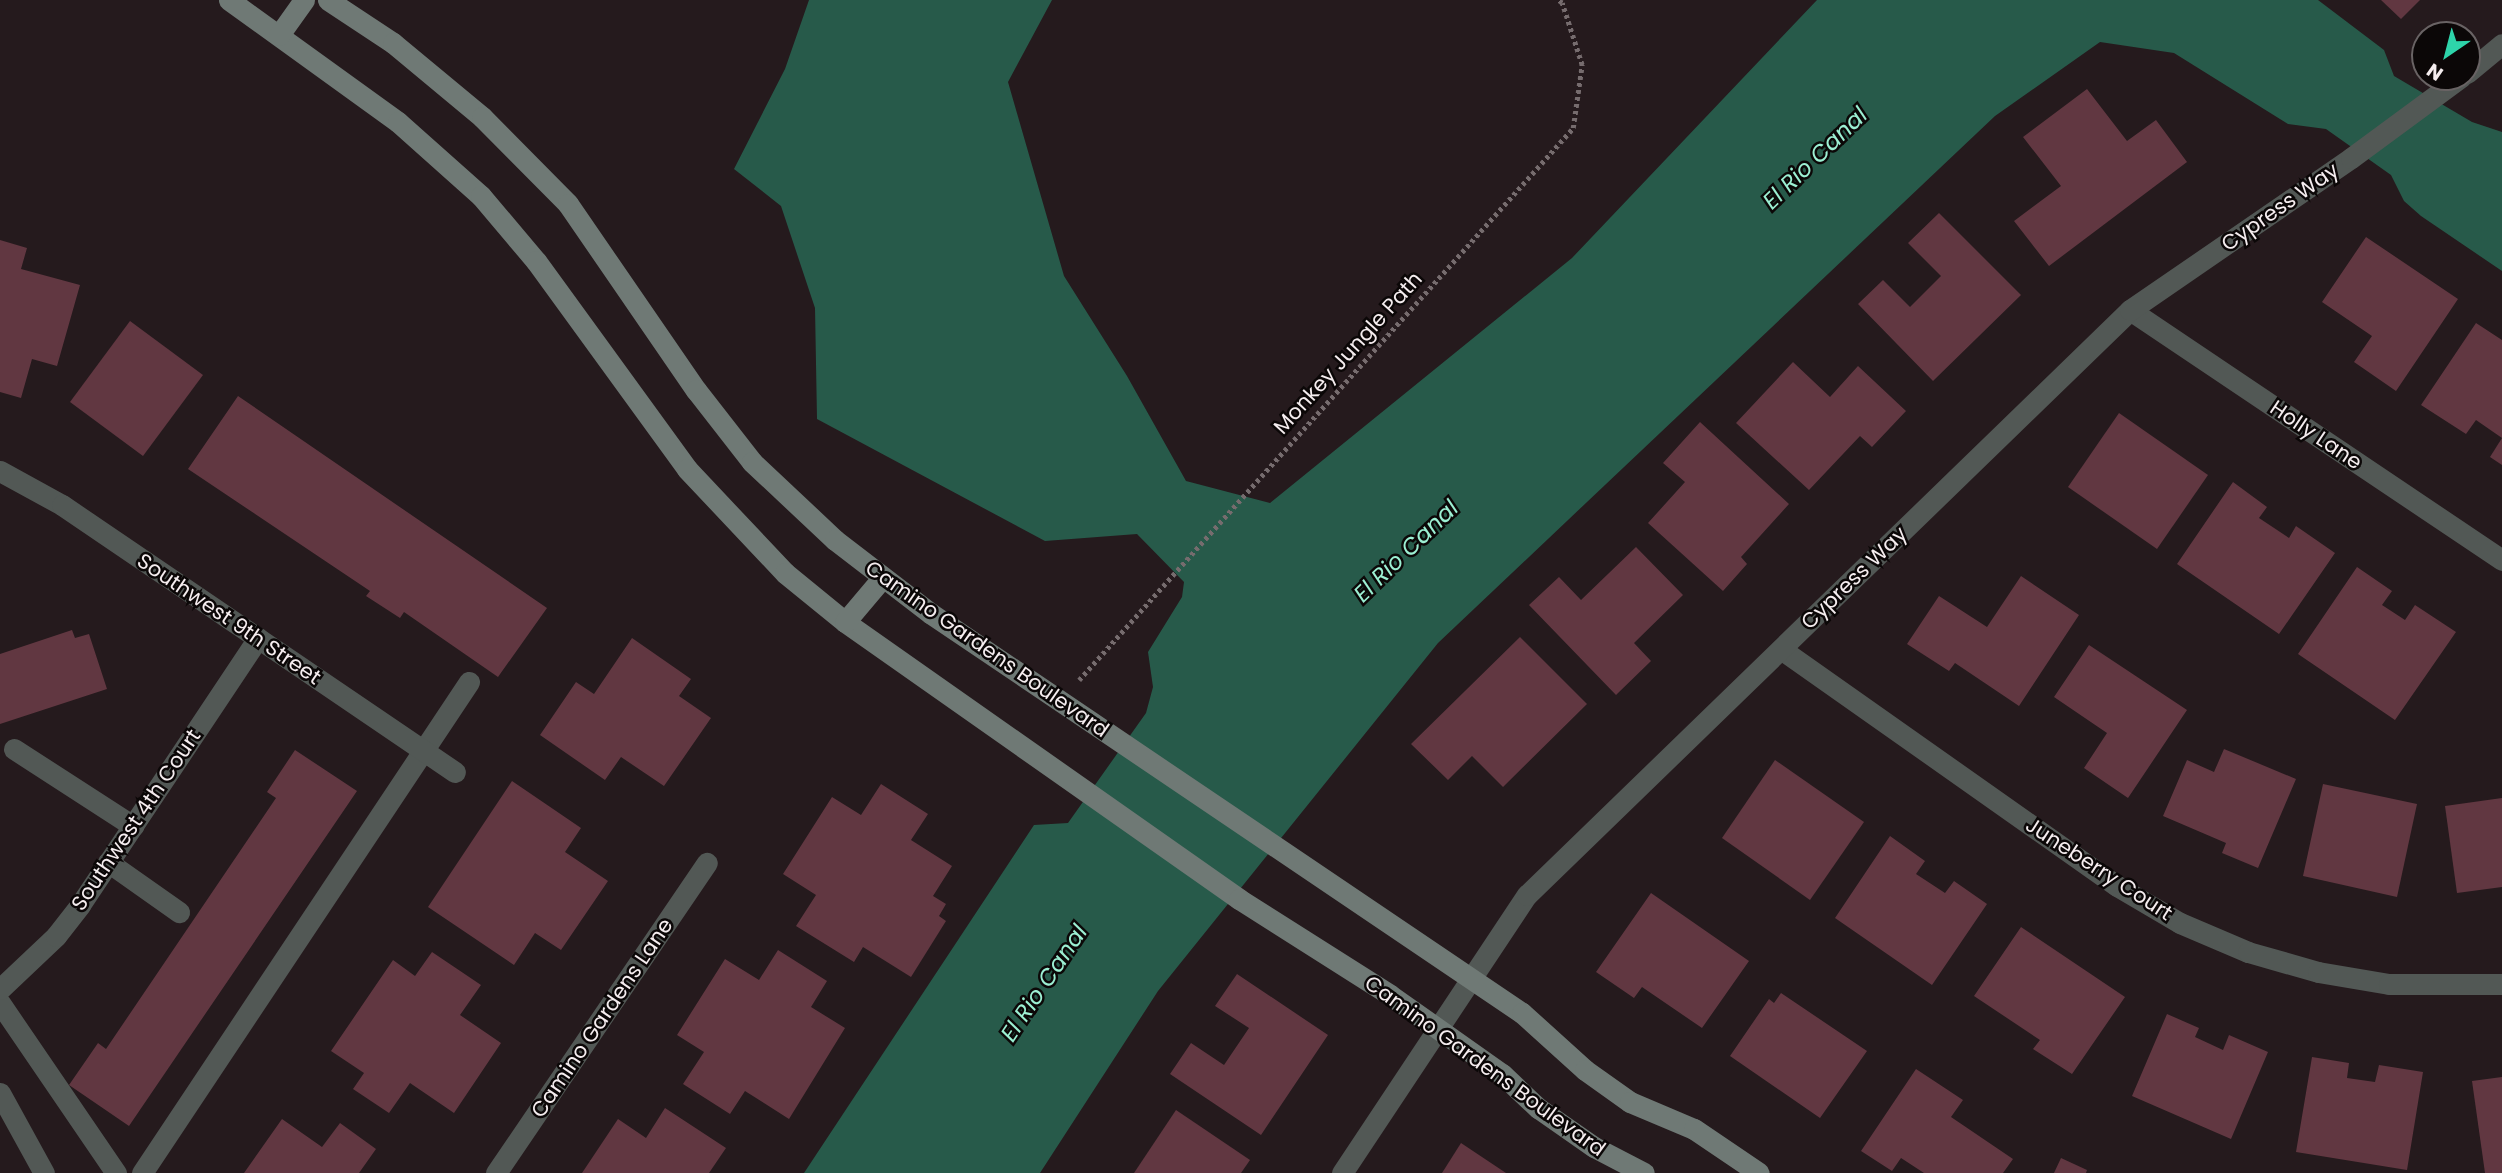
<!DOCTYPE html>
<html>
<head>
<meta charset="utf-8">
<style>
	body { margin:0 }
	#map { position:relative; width:2502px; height:1173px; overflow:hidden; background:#251a1d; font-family:Poppins,sans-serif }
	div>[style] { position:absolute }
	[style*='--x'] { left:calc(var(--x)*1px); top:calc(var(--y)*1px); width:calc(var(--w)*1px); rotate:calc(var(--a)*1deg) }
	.water>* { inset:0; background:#275a4a }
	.building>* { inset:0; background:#613741 }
	.path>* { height:4.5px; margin-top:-2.25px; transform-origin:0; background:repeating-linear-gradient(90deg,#766c6e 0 3.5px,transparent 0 7px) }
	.lane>* { height:21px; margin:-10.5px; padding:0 10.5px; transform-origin:10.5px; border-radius:10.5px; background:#525855 }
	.street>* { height:21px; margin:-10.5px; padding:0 10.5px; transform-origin:10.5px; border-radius:10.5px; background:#525855 }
	.secondary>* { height:21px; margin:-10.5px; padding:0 10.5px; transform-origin:10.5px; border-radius:10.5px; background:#6f7975 }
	span { translate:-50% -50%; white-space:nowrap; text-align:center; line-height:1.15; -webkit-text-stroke:5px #0b0707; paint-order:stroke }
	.street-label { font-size:21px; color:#f5edef }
	.water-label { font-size:23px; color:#9cf0d3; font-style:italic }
	.north { position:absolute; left:2411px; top:21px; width:70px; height:70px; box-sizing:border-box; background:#0b0707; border:2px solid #696364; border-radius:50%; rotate:215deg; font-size:19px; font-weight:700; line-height:28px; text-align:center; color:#f5edef }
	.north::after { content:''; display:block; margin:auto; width:24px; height:32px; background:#2ed4aa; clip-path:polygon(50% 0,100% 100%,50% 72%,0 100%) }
</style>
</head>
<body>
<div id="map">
	<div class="water">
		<div style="clip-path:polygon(809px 0,1052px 0,1008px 82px,1064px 276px,1127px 376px,1186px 481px,1270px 503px,1572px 258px,1817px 0,2318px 0,2384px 50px,2394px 76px,2472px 122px,2502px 132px,2502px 271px,2421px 216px,2404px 201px,2391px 175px,2326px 129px,2288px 124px,2174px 53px,2100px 42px,1995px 116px,1438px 643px,1158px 991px,1040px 1173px,804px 1173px,1034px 825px,1068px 823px,1146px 713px,1153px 687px,1148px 652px,1182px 597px,1184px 582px,1137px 534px,1045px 541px,817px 419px,815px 308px,781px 206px,734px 169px,785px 69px)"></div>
	</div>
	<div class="building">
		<div style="clip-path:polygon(2381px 0,2420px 0,2401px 19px)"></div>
		<div style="clip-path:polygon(2087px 89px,2127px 141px,2156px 120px,2187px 162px,2049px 266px,2014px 221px,2061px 186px,2023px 137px)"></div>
		<div style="clip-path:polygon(1939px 213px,2021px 295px,1933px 381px,1858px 304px,1883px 280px,1910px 307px,1941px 276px,1908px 243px)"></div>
		<div style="clip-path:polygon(2366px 237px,2458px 299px,2396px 391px,2354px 362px,2372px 336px,2322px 302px)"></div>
		<div style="clip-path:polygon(0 240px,27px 248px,21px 269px,80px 285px,57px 366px,32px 359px,21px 398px,0 392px)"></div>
		<div style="clip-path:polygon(130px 321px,203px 375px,143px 456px,70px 402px)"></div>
		<div style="clip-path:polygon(2476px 323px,2502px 340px,2502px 438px,2476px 420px,2466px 434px,2421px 405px)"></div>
		<div style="clip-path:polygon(1793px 362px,1830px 397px,1858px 366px,1906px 411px,1872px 447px,1860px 436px,1809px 490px,1736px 423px)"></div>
		<div style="clip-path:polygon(238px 396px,547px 608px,498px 677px,404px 612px,400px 618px,366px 596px,370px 591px,188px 469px)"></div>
		<div style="clip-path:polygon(2119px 413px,2208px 475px,2157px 549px,2068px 487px)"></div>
		<div style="clip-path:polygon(1700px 422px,1789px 504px,1741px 557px,1747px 564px,1723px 591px,1648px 523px,1685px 482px,1663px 463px)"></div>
		<div style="clip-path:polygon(2502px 438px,2502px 465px,2490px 457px)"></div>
		<div style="clip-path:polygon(2233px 482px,2267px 507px,2259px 518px,2289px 538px,2296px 526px,2335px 553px,2279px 634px,2177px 564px)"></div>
		<div style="clip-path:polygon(1636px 547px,1683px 595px,1634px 643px,1651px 661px,1616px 695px,1529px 605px,1559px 577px,1581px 600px)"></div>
		<div style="clip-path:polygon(2357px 567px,2392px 591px,2382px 605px,2405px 620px,2415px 605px,2456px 632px,2395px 720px,2298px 654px)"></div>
		<div style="clip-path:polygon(2021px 576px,2079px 615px,2019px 706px,1955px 663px,1949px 671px,1907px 644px,1939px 596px,1987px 627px)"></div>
		<div style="clip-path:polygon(72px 630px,75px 638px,89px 634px,107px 689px,0 724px,0 654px)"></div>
		<div style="clip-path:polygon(1520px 637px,1587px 704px,1503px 787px,1472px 756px,1448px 780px,1411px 744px)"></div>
		<div style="clip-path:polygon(632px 638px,691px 679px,679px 696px,711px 718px,664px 786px,621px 757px,605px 780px,540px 735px,576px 682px,594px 694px)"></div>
		<div style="clip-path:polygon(2089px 645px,2187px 710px,2128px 798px,2084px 768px,2107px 733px,2054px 697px)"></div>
		<div style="clip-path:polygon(2224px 749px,2296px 779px,2258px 868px,2222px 853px,2226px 843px,2163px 816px,2187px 760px,2214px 772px)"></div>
		<div style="clip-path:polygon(295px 750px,357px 791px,129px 1126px,69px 1085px,98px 1043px,106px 1049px,276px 798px,267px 792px)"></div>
		<div style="clip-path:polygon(1775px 760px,1864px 822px,1810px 900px,1722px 838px)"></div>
		<div style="clip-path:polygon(512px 781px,581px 828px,565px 852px,608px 881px,561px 950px,535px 933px,514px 965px,428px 907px)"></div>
		<div style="clip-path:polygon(881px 784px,928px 814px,911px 840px,952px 866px,933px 896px,946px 904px,939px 916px,946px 921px,911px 977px,863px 947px,854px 962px,796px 926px,816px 895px,783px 874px,832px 797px,861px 815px)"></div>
		<div style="clip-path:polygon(2323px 784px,2417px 804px,2397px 897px,2303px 876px)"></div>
		<div style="clip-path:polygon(2502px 798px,2502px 887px,2457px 893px,2445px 806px)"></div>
		<div style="clip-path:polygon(1890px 836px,1925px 861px,1916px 874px,1945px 893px,1954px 881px,1987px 904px,1932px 985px,1835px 918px)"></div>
		<div style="clip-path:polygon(1651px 893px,1749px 961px,1702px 1028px,1642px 987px,1634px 998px,1596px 972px)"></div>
		<div style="clip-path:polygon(2021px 927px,2125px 997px,2072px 1074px,2033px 1049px,2040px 1040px,1974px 996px)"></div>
		<div style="clip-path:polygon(778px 950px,827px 981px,811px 1007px,845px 1028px,789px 1119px,745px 1091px,730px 1114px,683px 1084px,704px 1052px,677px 1035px,725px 959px,759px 980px)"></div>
		<div style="clip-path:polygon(432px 952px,481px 985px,460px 1015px,501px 1043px,454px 1113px,410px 1083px,389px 1113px,353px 1089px,364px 1073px,331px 1051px,393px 960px,415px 976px)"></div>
		<div style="clip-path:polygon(1237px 974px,1328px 1035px,1261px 1135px,1170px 1074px,1191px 1043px,1224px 1065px,1249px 1028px,1215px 1006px)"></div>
		<div style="clip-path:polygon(1781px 993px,1867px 1051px,1820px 1118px,1730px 1056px,1769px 999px,1774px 1003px)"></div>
		<div style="clip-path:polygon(2167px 1014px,2199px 1028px,2195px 1037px,2223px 1050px,2229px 1035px,2268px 1052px,2231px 1139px,2132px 1096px)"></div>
		<div style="clip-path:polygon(2312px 1057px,2349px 1063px,2347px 1078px,2375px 1082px,2379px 1065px,2423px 1072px,2407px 1170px,2296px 1152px)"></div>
		<div style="clip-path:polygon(1916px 1069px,1963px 1100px,1951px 1117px,2013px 1159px,2003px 1173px,1924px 1173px,1901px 1158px,1892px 1171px,1861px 1151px)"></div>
		<div style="clip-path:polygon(2502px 1077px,2502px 1173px,2485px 1173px,2472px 1081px)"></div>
		<div style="clip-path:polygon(665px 1108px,726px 1148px,709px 1173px,582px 1173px,618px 1119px,646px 1138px)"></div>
		<div style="clip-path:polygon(1176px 1110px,1250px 1160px,1241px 1173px,1134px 1173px)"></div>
		<div style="clip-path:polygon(282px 1119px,322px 1147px,340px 1123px,376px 1149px,359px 1173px,244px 1173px)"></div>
		<div style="clip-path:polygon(1461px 1143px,1506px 1173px,1442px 1173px)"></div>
		<div style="clip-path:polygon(2061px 1158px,2087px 1170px,2086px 1173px,2054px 1173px)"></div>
	</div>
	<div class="path">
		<div style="--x:1079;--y:680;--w:741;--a:-48.17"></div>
		<div style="--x:1573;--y:128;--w:64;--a:-81.9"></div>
		<div style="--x:1582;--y:65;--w:65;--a:-107.9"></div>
		<div style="--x:1562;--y:3;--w:5;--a:-143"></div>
	</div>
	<div class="lane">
		<div style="--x:14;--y:749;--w:142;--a:32.9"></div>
		<div style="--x:108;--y:862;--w:87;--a:35.2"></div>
		<div style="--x:0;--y:1003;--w:206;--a:55.7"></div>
		<div style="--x:0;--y:1093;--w:91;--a:61.2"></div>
		<div style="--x:142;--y:1173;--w:590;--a:-56.34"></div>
	</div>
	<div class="street">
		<div style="--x:2467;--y:73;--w:45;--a:-39.6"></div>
		<div style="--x:2130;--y:310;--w:448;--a:33.9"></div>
		<div style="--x:0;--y:471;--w:71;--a:28.7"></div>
		<div style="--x:62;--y:505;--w:475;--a:34.2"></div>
		<div style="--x:1781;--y:649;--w:411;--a:35.2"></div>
		<div style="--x:2117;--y:886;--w:73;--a:30.4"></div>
		<div style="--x:2180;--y:923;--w:74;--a:23.1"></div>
		<div style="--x:2248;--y:952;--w:73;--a:15.9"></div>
		<div style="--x:2318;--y:972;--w:72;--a:9.6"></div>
		<div style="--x:2389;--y:984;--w:113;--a:0"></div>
		<div style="--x:0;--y:989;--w:77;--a:-43.4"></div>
		<div style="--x:56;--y:936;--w:39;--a:-52"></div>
		<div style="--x:80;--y:905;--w:321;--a:-56.3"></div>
		<div style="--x:496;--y:1173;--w:375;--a:-55.8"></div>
		<div style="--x:1342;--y:1173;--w:334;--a:-56.4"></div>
		<div style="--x:1527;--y:895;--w:840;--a:-44.13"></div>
		<div style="--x:2130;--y:310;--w:268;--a:-34.5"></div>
		<div style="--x:2351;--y:158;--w:137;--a:-36.4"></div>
	</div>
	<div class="secondary">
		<div style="--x:229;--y:0;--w:208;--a:35.8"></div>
		<div style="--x:398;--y:122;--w:111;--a:41.7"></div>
		<div style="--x:481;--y:196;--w:85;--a:49.8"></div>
		<div style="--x:536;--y:261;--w:257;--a:54"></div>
		<div style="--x:687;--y:469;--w:143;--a:46.7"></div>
		<div style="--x:785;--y:573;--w:77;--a:39.2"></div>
		<div style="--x:845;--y:622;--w:482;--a:35.1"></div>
		<div style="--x:1239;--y:899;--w:179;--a:32.4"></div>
		<div style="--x:1390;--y:995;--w:137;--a:35.2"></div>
		<div style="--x:1502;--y:1074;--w:50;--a:43.4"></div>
		<div style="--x:1538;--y:1108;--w:68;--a:34.9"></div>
		<div style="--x:1594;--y:1147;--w:56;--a:27.5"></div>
		<div style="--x:328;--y:0;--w:78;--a:33.5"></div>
		<div style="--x:393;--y:43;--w:116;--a:39.7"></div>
		<div style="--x:482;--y:117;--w:122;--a:45.3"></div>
		<div style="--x:568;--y:204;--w:226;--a:55.5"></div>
		<div style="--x:696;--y:390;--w:91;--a:52.1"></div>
		<div style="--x:752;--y:462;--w:114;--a:43.2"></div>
		<div style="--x:835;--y:540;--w:120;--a:37.5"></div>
		<div style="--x:930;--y:613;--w:714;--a:34.05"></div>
		<div style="--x:1522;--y:1013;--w:85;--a:42.1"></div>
		<div style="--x:1585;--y:1070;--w:55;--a:35.4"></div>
		<div style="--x:1630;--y:1102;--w:69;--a:22.9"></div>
		<div style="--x:1694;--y:1129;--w:78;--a:34.1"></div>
		<div style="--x:279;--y:35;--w:43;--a:-54.5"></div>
		<div style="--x:845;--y:622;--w:57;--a:-49.9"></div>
	</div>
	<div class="street-label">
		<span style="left:2280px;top:207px;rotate:-35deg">Cypress Way</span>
		<span style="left:1348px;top:353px;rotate:-48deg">Monkey Jungle Path</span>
		<span style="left:2316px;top:435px;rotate:34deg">Holly Lane</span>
		<span style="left:1854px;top:578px;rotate:-44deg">Cypress Way</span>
		<span style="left:229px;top:619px;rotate:34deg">Southwest 9th Street</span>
		<span style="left:987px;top:649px;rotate:35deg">Camino Gardens Boulevard</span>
		<span style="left:136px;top:820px;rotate:-56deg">Southwest 4th Court</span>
		<span style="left:2099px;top:869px;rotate:33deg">Juneberry Court</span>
		<span style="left:602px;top:1018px;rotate:-56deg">Camino Gardens Lane</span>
		<span style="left:1485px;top:1066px;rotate:36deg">Camino Gardens Boulevard</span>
	</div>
	<div class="water-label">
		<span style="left:1815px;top:158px;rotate:-44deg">El Rio Canal</span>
		<span style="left:1406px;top:551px;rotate:-44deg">El Rio Canal</span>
		<span style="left:1044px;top:983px;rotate:-56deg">El Rio Canal</span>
	</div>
	<div class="north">N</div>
</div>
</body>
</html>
